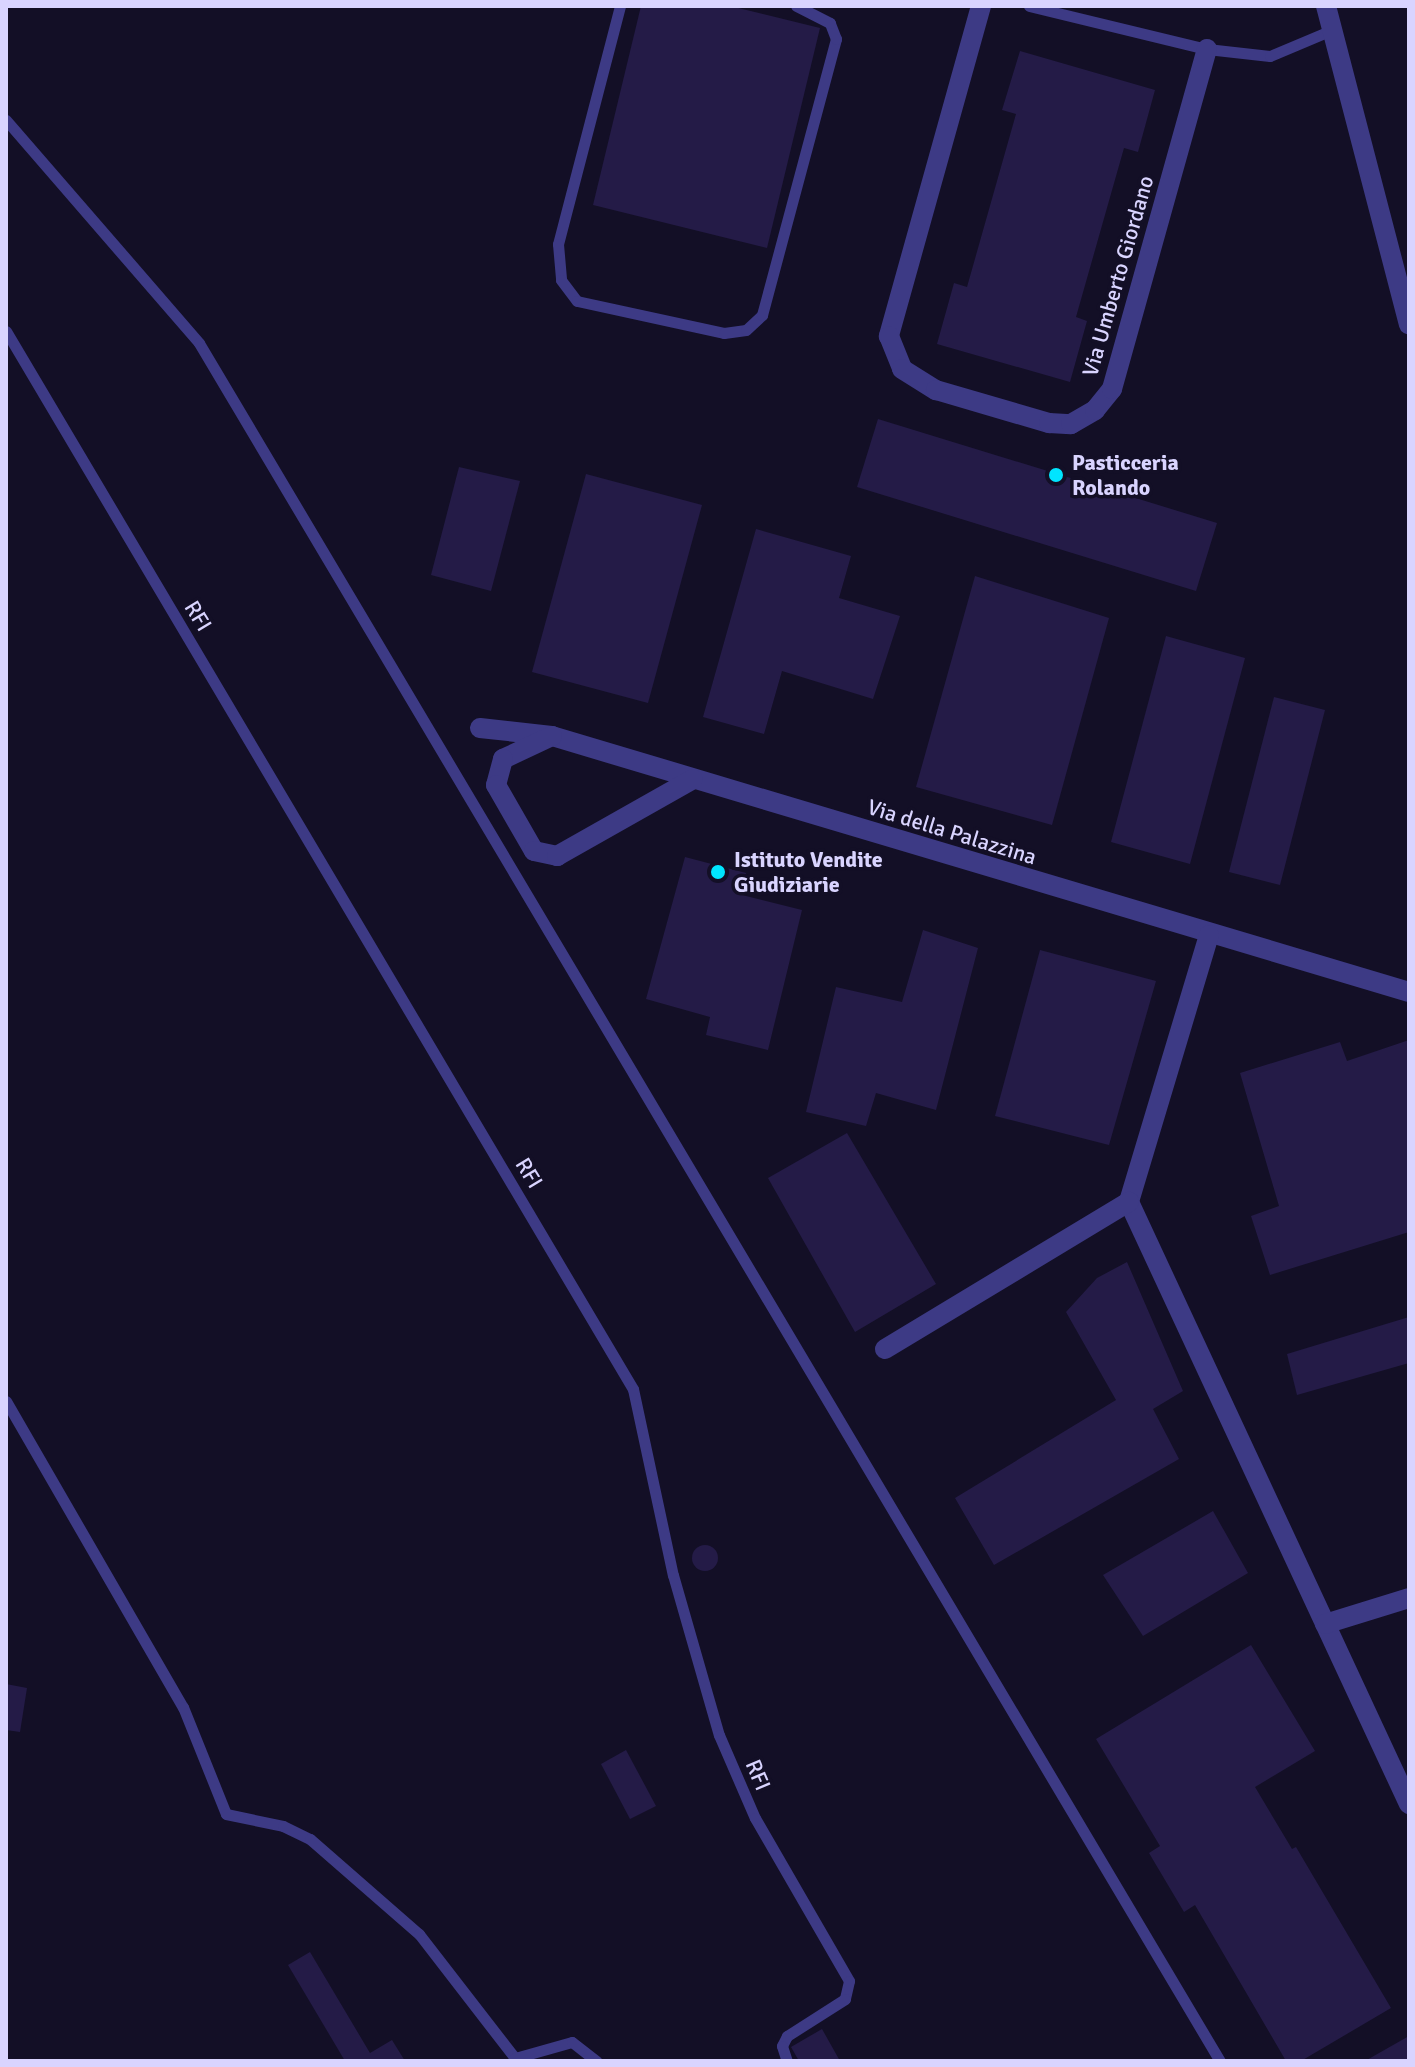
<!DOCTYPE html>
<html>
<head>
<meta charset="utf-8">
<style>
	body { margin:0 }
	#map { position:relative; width:1415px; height:2067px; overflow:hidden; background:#130f26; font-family:Signika,sans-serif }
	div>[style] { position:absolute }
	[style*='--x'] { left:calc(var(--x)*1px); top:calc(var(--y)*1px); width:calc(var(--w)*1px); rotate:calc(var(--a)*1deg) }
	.building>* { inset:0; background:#241b47 }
	.round { border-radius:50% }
	.lane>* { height:11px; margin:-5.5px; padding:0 5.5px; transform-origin:5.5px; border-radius:5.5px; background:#3d3a85 }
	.street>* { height:20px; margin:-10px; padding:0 10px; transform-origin:10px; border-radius:10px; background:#3d3a85 }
	.dots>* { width:22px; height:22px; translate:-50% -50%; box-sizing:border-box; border:4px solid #130f26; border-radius:50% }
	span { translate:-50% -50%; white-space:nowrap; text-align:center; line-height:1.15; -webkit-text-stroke:7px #130f26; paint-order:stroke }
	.street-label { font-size:22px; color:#d9d4ff }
	.poi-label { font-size:22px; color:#d9d4ff; font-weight:700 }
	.left { translate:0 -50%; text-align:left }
	.frame { position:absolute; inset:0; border:8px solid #d9d4ff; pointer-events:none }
</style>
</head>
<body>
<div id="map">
	<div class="building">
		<div style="clip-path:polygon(641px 6px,730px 6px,820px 28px,767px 248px,593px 205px)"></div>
		<div style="clip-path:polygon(1020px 51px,1155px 90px,1138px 152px,1124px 148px,1076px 317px,1087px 321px,1070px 382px,937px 344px,954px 283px,967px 287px,1016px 114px,1002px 110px)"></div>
		<div style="clip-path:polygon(878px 419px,1217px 523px,1196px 591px,857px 487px)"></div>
		<div style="clip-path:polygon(459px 467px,520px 481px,491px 591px,431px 575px)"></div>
		<div style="clip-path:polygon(586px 474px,702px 505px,648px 703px,532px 672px)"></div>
		<div style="clip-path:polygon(756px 529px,851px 556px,839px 598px,900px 616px,873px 699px,782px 671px,764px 734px,703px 717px)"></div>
		<div style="clip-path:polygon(975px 576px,1109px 618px,1052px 825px,916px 787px)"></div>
		<div style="clip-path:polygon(1166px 636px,1245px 658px,1190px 864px,1111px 842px)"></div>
		<div style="clip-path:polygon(1274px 697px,1325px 710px,1280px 885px,1229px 872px)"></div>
		<div style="clip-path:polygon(685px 857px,746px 873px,742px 895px,802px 910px,768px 1050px,706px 1035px,710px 1017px,646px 999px)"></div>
		<div style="clip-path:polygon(923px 930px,978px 948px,936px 1110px,876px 1093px,866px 1126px,806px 1112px,836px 987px,902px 1002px)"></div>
		<div style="clip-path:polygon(1040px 950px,1156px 981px,1109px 1145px,995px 1116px)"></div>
		<div style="clip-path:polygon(1409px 1040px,1409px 1232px,1270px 1275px,1251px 1216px,1279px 1206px,1240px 1073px,1340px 1042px,1347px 1061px)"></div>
		<div style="clip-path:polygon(847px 1133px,936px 1284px,855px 1332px,768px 1178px)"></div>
		<div style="clip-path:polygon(1127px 1262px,1183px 1391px,1153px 1409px,1179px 1459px,994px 1565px,955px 1498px,1116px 1400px,1066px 1312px,1097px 1278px)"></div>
		<div style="clip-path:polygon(1409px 1317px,1409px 1363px,1297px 1395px,1287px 1354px)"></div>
		<div style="clip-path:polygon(1213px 1511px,1248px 1573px,1143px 1636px,1103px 1575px)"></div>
		<div class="round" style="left:692px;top:1545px;width:26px;height:26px"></div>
		<div style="clip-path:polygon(1251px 1645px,1315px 1751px,1255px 1787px,1292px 1849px,1296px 1847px,1391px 2008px,1301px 2061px,1286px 2061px,1195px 1905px,1184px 1912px,1149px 1853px,1160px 1846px,1096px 1739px)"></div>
		<div style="clip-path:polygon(6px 1684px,27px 1688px,20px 1732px,6px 1730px)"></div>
		<div style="clip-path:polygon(626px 1750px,656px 1806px,630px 1819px,601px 1764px)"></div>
		<div style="clip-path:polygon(310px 1952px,370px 2053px,392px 2040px,405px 2061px,345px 2061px,288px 1965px)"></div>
		<div style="clip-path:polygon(822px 2029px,840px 2061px,799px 2061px,791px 2047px)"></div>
		<div style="clip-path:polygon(1409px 2036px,1409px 2061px,1365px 2061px)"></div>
	</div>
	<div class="lane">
		<div style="--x:620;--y:6;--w:246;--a:104.6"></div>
		<div style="--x:558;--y:244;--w:36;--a:85"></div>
		<div style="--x:561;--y:280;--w:26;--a:53"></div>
		<div style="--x:577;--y:301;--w:150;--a:12.3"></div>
		<div style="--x:724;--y:333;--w:22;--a:-8"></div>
		<div style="--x:746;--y:330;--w:22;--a:-43"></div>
		<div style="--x:762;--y:315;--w:286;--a:-75"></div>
		<div style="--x:836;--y:39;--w:17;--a:-111"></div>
		<div style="--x:830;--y:23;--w:38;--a:-153"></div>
		<div style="--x:1029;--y:6;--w:183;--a:13.6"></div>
		<div style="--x:1207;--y:49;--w:63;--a:6.3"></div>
		<div style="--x:1270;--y:56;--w:67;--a:-22.8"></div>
		<div style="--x:6;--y:120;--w:295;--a:49.1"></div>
		<div style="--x:199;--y:343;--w:1998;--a:59.28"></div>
		<div style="--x:6;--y:331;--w:1230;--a:59.35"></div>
		<div style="--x:633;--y:1389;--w:190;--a:77.9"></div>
		<div style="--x:673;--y:1575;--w:166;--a:74"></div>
		<div style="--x:719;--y:1735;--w:90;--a:66.6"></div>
		<div style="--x:755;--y:1818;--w:188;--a:60"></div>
		<div style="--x:849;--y:1981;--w:18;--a:103"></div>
		<div style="--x:845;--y:1999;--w:69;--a:147.5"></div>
		<div style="--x:787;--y:2036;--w:11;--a:117"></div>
		<div style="--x:782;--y:2046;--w:16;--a:72"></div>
		<div style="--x:6;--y:1401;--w:354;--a:60"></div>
		<div style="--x:183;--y:1707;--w:115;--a:68.1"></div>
		<div style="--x:226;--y:1814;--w:58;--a:11.9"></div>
		<div style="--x:283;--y:1826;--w:30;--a:26"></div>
		<div style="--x:310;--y:1839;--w:145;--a:41.1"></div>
		<div style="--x:419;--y:1934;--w:157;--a:52.3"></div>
		<div style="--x:515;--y:2058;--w:59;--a:-15.7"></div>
		<div style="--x:572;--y:2042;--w:31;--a:38"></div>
	</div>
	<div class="street">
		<div style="--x:981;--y:6;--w:343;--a:105.6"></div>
		<div style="--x:889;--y:336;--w:35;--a:68"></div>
		<div style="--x:902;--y:369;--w:40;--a:32"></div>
		<div style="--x:936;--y:390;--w:118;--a:16.3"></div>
		<div style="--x:1049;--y:423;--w:22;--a:3"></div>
		<div style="--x:1071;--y:424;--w:28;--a:-30"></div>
		<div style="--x:1095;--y:410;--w:27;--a:-51"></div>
		<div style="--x:1112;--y:389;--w:353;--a:-74.4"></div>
		<div style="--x:1326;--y:6;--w:329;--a:75.4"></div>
		<div style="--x:480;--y:728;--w:72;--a:6.3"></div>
		<div style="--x:552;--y:736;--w:894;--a:16.63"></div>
		<div style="--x:552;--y:736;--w:54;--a:154.9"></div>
		<div style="--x:503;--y:759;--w:27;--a:105"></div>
		<div style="--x:496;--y:785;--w:76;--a:60.1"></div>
		<div style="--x:534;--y:851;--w:24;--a:12"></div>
		<div style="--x:557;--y:856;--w:156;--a:-29.5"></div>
		<div style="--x:1209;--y:935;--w:279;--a:106.7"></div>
		<div style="--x:1129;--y:1202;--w:664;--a:65.06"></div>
		<div style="--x:885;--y:1349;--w:285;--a:-31.1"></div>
		<div style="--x:1325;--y:1624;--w:88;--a:-17.2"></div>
	</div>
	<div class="dots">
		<div style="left:1056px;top:475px;background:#00e5ff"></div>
		<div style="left:718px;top:872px;background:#00e5ff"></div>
	</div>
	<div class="street-label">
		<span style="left:1118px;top:276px;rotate:-74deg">Via Umberto Giordano</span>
		<span style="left:198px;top:616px;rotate:59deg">RFI</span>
		<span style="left:952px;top:832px;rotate:17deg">Via della Palazzina</span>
		<span style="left:529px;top:1173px;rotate:59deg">RFI</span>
		<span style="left:758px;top:1775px;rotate:67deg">RFI</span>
	</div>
	<div class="poi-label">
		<span class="left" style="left:1072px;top:475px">Pasticceria<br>Rolando</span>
		<span class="left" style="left:734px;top:872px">Istituto Vendite<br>Giudiziarie</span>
	</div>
	<div class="frame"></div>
</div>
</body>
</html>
